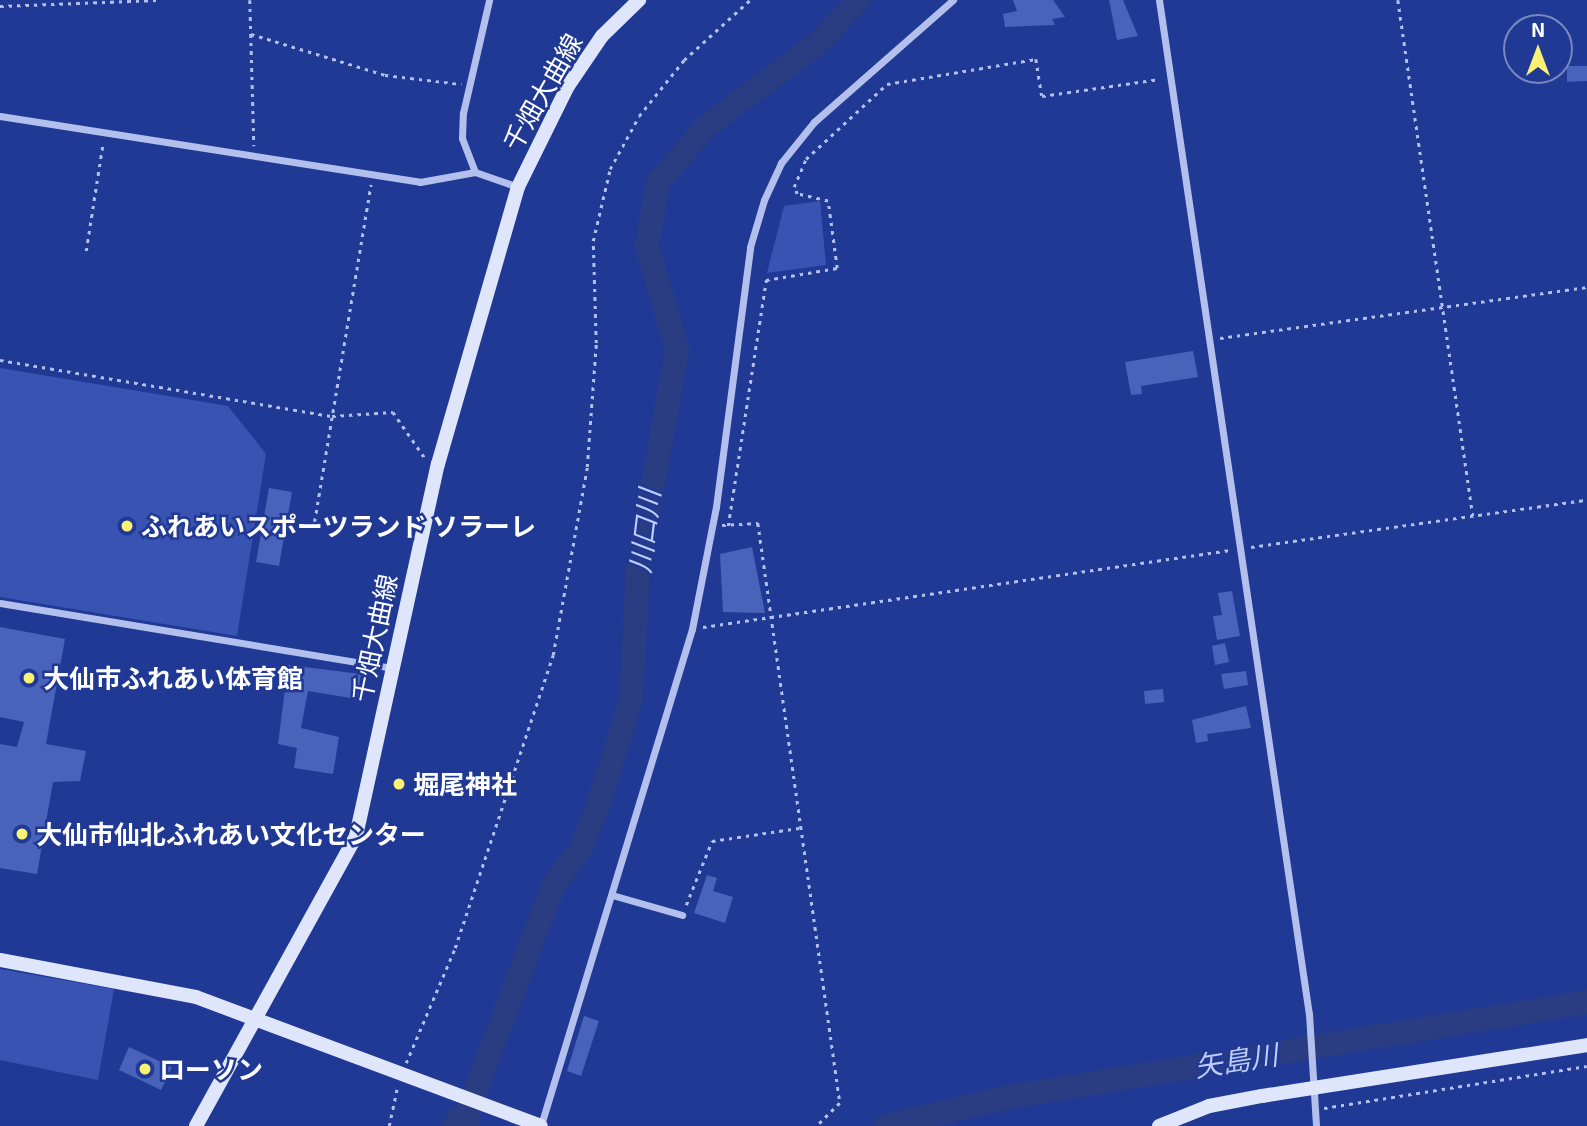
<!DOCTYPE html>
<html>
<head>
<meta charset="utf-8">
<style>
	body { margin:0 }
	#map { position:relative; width:1587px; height:1126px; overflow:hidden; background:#203994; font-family:"Exo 2","Noto Sans JP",sans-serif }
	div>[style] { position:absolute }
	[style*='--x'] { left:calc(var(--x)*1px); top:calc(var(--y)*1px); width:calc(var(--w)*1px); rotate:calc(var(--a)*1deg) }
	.green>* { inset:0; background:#3853b2 }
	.water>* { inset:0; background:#2a3d82 }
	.river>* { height:24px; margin:-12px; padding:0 12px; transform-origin:12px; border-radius:12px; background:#2a3d82 }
	.building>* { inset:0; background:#4962ba }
	.path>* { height:2.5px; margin-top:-1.25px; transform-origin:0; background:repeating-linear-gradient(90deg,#b3c0ee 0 3.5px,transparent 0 8.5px) }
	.street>* { height:7px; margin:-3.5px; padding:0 3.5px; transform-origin:3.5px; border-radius:3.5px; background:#b3c0ee }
	.secondary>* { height:14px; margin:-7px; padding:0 7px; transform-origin:7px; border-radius:7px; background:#dfe5fa }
	.dots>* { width:19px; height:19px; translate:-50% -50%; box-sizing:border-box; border:4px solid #203994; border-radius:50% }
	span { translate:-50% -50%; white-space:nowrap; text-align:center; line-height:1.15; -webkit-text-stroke:5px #203994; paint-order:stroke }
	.street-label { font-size:26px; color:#fff }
	.poi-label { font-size:26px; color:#fff; font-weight:700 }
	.left { translate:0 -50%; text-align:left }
	.water-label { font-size:28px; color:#bfccf5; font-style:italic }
	.north { position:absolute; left:1503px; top:14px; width:70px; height:70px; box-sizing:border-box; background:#203994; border:2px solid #7988bf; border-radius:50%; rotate:0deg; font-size:19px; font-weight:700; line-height:28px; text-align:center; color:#fff }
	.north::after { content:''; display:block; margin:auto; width:24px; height:32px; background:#fbf274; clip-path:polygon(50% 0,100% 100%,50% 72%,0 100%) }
</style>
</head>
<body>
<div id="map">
	<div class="green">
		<div style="clip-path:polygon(820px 201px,826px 265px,767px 273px,784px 206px)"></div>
		<div style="clip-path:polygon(0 368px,228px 406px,266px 454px,237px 636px,0 597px)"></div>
		<div style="clip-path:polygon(0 969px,114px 989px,98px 1080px,0 1060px)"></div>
	</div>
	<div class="water">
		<div style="clip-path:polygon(451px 1106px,482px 1117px,479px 1126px,442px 1126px)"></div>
	</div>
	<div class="river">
		<div style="--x:462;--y:1126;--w:259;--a:-69.2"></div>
		<div style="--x:554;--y:884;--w:43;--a:-52.6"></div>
		<div style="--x:580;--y:850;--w:48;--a:-68.2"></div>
		<div style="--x:598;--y:805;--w:110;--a:-72.6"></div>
		<div style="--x:631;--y:700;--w:131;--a:-86.9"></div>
		<div style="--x:638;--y:569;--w:223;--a:-79.9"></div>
		<div style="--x:677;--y:349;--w:108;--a:-106.1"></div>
		<div style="--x:647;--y:245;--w:64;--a:-80.1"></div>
		<div style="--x:658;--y:182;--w:74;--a:-48.8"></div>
		<div style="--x:707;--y:126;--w:137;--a:-36.7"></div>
		<div style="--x:817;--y:44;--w:61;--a:-46.3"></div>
		<div style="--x:886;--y:1126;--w:126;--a:-13.3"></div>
		<div style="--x:1009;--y:1097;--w:586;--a:-9.33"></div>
	</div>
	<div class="building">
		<div style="clip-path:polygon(1013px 0,1053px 0,1065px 17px,1052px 19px,1055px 25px,1005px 27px,1003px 14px,1017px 11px)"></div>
		<div style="clip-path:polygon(1109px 0,1123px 0,1138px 36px,1117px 40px)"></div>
		<div style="clip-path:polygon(1567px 66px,1587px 66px,1587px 81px,1567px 82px)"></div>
		<div style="clip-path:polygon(1193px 351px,1198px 377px,1141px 386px,1142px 394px,1131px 395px,1125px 362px)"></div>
		<div style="clip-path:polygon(269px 488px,292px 492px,279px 566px,256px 562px)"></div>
		<div style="clip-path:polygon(752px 547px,765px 613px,723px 612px,720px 554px)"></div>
		<div style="clip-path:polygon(1232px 591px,1240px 636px,1217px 640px,1213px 616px,1222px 615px,1218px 593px)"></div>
		<div style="clip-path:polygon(0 627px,65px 639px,46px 744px,86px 751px,80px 781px,53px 782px,37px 874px,0 868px,0 744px,17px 747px,24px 722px,0 717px)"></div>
		<div style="clip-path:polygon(1225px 643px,1229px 662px,1215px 665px,1212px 646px)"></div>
		<div style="clip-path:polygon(288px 665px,361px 674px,357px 699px,308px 691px,301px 728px,339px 737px,333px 774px,294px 768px,297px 748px,278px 744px)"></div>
		<div style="clip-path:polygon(1246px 671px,1248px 685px,1224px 689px,1221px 674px)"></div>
		<div style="clip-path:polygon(1163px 689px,1164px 702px,1145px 704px,1144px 691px)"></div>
		<div style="clip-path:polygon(1246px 706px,1251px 728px,1207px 734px,1208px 741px,1196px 743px,1192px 720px)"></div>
		<div style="clip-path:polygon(707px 875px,717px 878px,713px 891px,733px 897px,725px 923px,694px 913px)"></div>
		<div style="clip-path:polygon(584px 1016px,599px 1021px,581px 1076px,567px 1071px)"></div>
		<div style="clip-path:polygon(129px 1047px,172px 1067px,161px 1090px,119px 1070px)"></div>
	</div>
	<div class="path">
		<div style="--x:250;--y:0;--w:146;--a:88.4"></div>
		<div style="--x:1398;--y:0;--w:521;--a:81.73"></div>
		<div style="--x:0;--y:6;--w:158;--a:-2.2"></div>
		<div style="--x:251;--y:34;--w:140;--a:17"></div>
		<div style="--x:385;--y:75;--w:77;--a:6.8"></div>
		<div style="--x:86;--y:251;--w:109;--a:-81.1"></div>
		<div style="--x:1220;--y:338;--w:371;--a:-7.9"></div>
		<div style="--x:0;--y:360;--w:337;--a:9.6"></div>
		<div style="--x:332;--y:416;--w:61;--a:-3.8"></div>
		<div style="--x:393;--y:412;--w:56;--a:55.2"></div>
		<div style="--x:722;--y:525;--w:36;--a:-3"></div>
		<div style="--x:758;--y:523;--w:586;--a:81.95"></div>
		<div style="--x:840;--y:1103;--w:33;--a:135"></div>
		<div style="--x:728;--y:526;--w:249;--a:-81.2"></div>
		<div style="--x:766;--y:280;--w:72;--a:-9.6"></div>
		<div style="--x:837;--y:268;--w:68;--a:-97.7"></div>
		<div style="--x:828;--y:201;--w:32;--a:-167"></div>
		<div style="--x:797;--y:194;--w:8;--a:-113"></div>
		<div style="--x:794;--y:187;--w:30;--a:-67"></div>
		<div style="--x:806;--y:159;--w:110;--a:-42.8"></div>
		<div style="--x:887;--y:84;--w:151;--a:-9.5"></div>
		<div style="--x:1036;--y:59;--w:37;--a:81"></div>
		<div style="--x:1042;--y:96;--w:119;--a:-8.2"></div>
		<div style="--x:313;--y:530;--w:350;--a:-80.5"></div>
		<div style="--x:1251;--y:547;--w:339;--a:-8"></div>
		<div style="--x:703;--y:627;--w:533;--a:-8.31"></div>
		<div style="--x:686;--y:905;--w:69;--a:-67.9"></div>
		<div style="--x:712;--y:841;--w:88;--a:-8.5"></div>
		<div style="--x:406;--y:1063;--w:125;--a:-66.9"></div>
		<div style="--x:455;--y:948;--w:309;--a:-71.5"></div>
		<div style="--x:553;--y:655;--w:191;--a:-79.7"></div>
		<div style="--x:587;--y:467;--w:124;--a:-85.8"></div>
		<div style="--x:596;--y:343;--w:102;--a:-91.7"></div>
		<div style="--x:593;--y:241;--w:74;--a:-76.7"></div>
		<div style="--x:610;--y:169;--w:60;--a:-61.3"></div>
		<div style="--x:639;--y:116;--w:72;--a:-51.2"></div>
		<div style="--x:684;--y:60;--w:89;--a:-42.3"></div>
		<div style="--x:1324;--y:1108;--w:266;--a:-9.1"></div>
		<div style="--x:389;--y:1126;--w:39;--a:-78"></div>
	</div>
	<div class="street">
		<div style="--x:1159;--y:0;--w:1025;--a:81.59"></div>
		<div style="--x:1309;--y:1014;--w:112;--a:86.4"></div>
		<div style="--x:0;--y:116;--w:425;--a:8.9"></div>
		<div style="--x:420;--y:182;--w:56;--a:-10.3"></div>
		<div style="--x:475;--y:172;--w:46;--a:19.2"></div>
		<div style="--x:475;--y:172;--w:36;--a:-111"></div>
		<div style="--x:462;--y:138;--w:25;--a:-88"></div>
		<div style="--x:463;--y:113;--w:116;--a:-77"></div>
		<div style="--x:0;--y:603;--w:397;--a:9.4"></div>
		<div style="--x:612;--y:895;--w:73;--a:15.9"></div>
		<div style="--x:541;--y:1125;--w:518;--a:-73.07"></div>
		<div style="--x:692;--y:629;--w:124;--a:-78.9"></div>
		<div style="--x:716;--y:507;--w:262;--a:-82.5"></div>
		<div style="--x:750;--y:247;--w:49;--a:-73.4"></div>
		<div style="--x:764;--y:200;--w:41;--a:-65.3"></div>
		<div style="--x:781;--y:163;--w:53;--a:-51.2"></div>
		<div style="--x:814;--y:122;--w:185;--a:-41.3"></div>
	</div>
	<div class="secondary">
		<div style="--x:0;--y:960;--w:199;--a:10.7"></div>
		<div style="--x:196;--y:997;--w:368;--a:20.5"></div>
		<div style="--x:196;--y:1126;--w:331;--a:-61.1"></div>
		<div style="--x:356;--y:836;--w:381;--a:-77.6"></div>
		<div style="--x:438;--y:464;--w:288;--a:-73.9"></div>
		<div style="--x:518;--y:187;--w:113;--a:-63.7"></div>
		<div style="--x:568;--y:86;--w:60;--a:-55.8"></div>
		<div style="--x:602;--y:36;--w:52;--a:-44.2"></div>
		<div style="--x:1159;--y:1126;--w:54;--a:-21.8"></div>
		<div style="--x:1209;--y:1106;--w:54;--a:-10.7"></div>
		<div style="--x:1262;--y:1096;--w:329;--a:-8.9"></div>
	</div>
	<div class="dots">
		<div style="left:127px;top:526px;background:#fbf274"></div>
		<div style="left:29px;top:678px;background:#fbf274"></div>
		<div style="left:399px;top:784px;background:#fbf274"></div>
		<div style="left:22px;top:834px;background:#fbf274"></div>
		<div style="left:145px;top:1069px;background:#fbf274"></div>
	</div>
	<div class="street-label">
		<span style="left:542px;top:92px;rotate:-60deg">千畑大曲線</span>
		<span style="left:374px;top:638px;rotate:-78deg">千畑大曲線</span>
	</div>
	<div class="poi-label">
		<span class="left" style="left:141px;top:526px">ふれあいスポーツランド ソラーレ</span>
		<span class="left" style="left:43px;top:678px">大仙市ふれあい体育館</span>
		<span class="left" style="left:413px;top:784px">堀尾神社</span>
		<span class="left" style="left:36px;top:834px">大仙市仙北ふれあい文化センター</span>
		<span class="left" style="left:159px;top:1069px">ローソン</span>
	</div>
	<div class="water-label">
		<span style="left:644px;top:531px;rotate:-83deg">川口川</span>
		<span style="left:1236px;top:1060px;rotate:-9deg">矢島川</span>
	</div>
	<div class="north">N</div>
</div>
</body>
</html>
